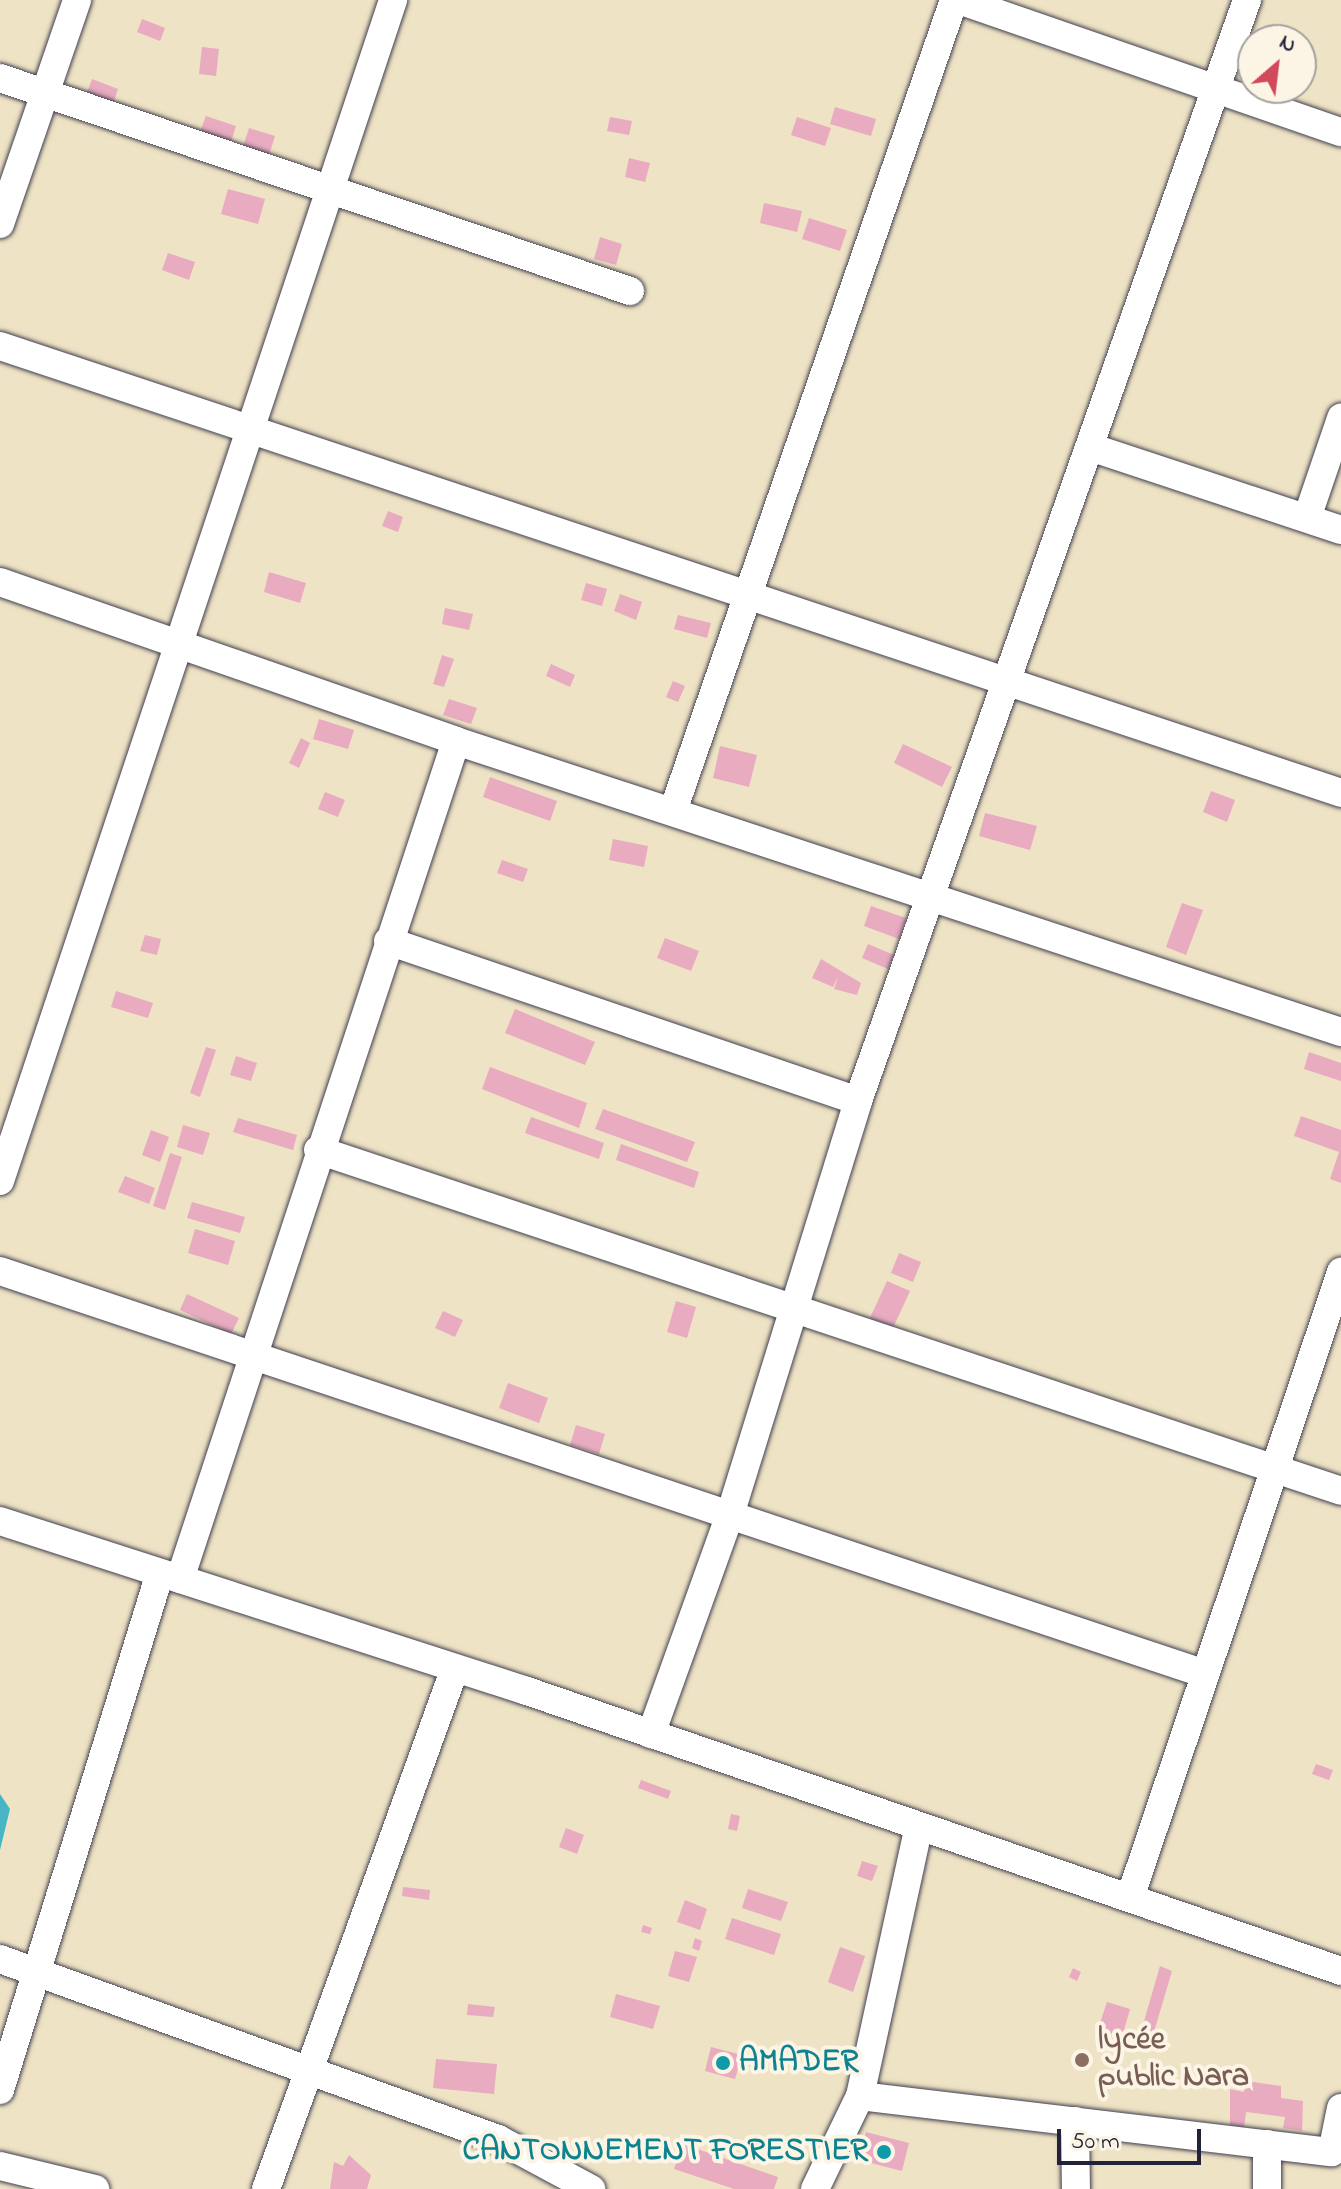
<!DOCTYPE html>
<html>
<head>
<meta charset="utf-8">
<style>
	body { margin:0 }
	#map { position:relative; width:1341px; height:2189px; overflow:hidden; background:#eee3c4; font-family:"Indie Flower",sans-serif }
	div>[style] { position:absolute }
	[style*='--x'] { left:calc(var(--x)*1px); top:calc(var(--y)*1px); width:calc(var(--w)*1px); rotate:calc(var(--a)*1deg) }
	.water>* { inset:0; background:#48b5c4 }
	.building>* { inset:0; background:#e8abc0 }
	.roads { filter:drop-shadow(0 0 2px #413f50) drop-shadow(0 0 2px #413f50) }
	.minor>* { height:28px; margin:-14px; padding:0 14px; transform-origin:14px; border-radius:14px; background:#fff }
	.dots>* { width:22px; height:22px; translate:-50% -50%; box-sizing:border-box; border:4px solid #fcf5e5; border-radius:50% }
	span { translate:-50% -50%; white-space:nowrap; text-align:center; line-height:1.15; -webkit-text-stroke:8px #fcf5e5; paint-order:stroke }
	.education-label { font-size:32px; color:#785e54; font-weight:700 }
	.left { translate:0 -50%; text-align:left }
	.culture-label { font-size:32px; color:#0d838f; font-weight:700 }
	.right { translate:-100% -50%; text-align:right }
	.north { position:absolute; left:1237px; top:24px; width:80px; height:80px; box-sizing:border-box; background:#fcf5e5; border:2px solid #a5a1a1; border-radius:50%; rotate:28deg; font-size:22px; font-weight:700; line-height:32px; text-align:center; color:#22223b }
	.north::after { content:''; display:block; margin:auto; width:28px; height:36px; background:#d1495b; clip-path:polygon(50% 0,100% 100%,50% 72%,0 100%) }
	.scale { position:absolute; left:1057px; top:2129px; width:144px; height:36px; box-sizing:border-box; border:4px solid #22223b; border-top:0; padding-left:10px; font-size:24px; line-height:28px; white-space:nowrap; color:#22223b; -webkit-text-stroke:6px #fcf5e5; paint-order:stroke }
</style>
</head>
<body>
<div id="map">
	<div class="water">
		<div style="clip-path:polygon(0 1794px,10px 1809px,0 1850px)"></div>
	</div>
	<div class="building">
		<div style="clip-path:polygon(142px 19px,165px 28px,160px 41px,137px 32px)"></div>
		<div style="clip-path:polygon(202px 47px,219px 49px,216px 76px,199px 74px)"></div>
		<div style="clip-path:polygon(92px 79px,118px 89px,113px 104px,86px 95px)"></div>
		<div style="clip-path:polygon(835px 107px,876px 119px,871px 136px,830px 124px)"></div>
		<div style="clip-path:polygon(206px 116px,236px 126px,230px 145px,199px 134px)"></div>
		<div style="clip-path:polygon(610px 117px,632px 121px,629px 135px,607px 131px)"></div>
		<div style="clip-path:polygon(797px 117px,831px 128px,825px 146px,791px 135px)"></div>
		<div style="clip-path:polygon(249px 128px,275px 136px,269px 155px,243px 147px)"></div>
		<div style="clip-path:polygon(629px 158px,650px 163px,645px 182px,625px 177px)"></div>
		<div style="clip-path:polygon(228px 189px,265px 199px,258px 224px,221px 214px)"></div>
		<div style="clip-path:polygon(764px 203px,802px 211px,797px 232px,760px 223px)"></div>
		<div style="clip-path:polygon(809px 218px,847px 230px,840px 251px,802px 239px)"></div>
		<div style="clip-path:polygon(600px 237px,622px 244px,616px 265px,594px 259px)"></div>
		<div style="clip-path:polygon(168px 253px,195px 262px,189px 280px,162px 270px)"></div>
		<div style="clip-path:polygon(388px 511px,403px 517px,398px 532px,382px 526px)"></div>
		<div style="clip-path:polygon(269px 572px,306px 583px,300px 603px,264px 592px)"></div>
		<div style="clip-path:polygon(586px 583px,607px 589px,602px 606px,581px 600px)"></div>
		<div style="clip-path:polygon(620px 594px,642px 602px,636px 620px,614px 611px)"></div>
		<div style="clip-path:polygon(445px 608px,473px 614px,469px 630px,442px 624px)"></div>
		<div style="clip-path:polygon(678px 615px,711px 623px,707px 638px,674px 629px)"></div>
		<div style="clip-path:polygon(442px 655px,454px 659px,444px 687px,433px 684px)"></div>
		<div style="clip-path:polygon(551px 664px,575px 675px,570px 687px,546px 676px)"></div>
		<div style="clip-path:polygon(673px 681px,685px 686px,678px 702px,666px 697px)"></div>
		<div style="clip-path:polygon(449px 699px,477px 708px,471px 724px,443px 715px)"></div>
		<div style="clip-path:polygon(319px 719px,354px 730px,348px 749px,313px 739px)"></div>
		<div style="clip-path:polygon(301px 738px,310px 743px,299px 768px,289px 763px)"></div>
		<div style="clip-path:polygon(903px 744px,952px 767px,942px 787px,894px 763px)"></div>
		<div style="clip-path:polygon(720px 746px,757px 755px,749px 787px,713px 778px)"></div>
		<div style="clip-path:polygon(490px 777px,557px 801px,550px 821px,483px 797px)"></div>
		<div style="clip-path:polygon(1211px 791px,1235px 800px,1227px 822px,1203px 812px)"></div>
		<div style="clip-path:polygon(325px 792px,345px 800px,338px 817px,318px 809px)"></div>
		<div style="clip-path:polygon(985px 813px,1037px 826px,1030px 850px,979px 836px)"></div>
		<div style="clip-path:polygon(613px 839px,648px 846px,644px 867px,609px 860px)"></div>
		<div style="clip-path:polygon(502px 860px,528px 869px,523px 882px,497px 873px)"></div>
		<div style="clip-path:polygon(1182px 903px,1203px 910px,1186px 955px,1166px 947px)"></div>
		<div style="clip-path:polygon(871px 906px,906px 918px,899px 939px,864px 926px)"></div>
		<div style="clip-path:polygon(145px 935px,161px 939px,157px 955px,140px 951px)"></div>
		<div style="clip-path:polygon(665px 938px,699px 951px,691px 971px,657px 958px)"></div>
		<div style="clip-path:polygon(868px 944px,894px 955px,888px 969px,862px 958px)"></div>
		<div style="clip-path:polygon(821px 959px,861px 983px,857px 995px,834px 989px,838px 976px,833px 987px,812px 978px)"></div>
		<div style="clip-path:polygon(116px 991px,153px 1003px,148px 1018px,111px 1007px)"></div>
		<div style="clip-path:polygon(515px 1009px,595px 1042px,585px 1065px,505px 1033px)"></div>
		<div style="clip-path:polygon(206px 1047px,216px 1050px,200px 1097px,190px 1093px)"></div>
		<div style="clip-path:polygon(1309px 1052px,1341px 1063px,1341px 1081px,1304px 1069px)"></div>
		<div style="clip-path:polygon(236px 1056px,257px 1063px,251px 1081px,230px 1075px)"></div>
		<div style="clip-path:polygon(490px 1067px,587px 1103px,579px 1128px,482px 1089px)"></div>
		<div style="clip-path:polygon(603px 1109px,695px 1142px,687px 1162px,595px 1129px)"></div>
		<div style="clip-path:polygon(1301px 1116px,1341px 1130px,1341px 1183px,1330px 1179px,1339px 1152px,1294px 1136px)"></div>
		<div style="clip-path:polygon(531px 1117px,604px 1143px,599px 1159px,525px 1133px)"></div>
		<div style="clip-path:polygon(238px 1118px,297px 1135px,293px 1150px,233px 1132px)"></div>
		<div style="clip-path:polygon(183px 1125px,210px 1133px,203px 1155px,177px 1147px)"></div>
		<div style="clip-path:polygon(151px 1130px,169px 1137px,160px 1162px,142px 1155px)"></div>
		<div style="clip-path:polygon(621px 1144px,699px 1172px,694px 1188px,616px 1160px)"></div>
		<div style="clip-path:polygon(170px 1153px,182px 1157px,165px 1210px,153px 1206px)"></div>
		<div style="clip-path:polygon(125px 1176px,155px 1188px,149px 1204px,118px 1192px)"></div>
		<div style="clip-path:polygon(192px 1202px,245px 1217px,240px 1233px,187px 1218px)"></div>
		<div style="clip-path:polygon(195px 1229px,235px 1241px,228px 1265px,188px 1253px)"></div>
		<div style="clip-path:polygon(899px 1253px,921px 1262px,913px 1282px,891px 1273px)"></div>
		<div style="clip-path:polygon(887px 1281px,910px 1291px,893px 1328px,870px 1318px)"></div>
		<div style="clip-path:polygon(187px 1294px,239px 1318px,231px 1334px,180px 1310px)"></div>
		<div style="clip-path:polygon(676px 1301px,696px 1307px,687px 1338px,667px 1332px)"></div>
		<div style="clip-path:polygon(443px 1311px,463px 1320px,455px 1337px,435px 1328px)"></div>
		<div style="clip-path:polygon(508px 1383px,548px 1398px,539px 1423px,499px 1408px)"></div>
		<div style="clip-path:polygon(576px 1425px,605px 1434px,599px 1454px,570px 1445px)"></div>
		<div style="clip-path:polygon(1316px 1764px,1333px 1770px,1329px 1780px,1312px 1774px)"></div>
		<div style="clip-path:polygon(641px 1780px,671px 1791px,668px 1799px,638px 1788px)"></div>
		<div style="clip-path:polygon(731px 1814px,740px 1816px,737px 1831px,728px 1829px)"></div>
		<div style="clip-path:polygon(566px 1828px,584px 1835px,577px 1854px,559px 1847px)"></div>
		<div style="clip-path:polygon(862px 1861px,878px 1866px,872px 1881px,857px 1876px)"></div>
		<div style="clip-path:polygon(403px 1887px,430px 1890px,429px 1900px,402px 1896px)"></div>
		<div style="clip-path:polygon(748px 1889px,788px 1902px,781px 1921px,742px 1908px)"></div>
		<div style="clip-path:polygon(685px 1900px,707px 1909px,700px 1930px,677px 1922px)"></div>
		<div style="clip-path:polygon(732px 1918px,781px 1934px,774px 1955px,725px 1939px)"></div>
		<div style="clip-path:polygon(643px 1925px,652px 1928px,650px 1934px,641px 1932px)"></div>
		<div style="clip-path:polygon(695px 1938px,702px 1941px,699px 1951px,692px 1948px)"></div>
		<div style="clip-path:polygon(840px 1947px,865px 1956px,853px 1992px,828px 1982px)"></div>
		<div style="clip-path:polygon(675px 1951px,697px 1957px,689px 1982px,668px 1976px)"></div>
		<div style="clip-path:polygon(1160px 1966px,1172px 1971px,1148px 2052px,1136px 2049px)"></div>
		<div style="clip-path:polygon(1073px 1968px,1081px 1972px,1077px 1981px,1069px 1977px)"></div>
		<div style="clip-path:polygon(616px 1994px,660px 2006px,653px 2029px,610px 2017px)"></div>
		<div style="clip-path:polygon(1107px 2002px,1130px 2009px,1122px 2037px,1098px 2029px)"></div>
		<div style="clip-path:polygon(468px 2004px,495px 2007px,493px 2017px,467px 2015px)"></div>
		<div style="clip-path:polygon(711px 2047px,742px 2055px,735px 2079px,705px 2071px)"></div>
		<div style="clip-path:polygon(436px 2059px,497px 2064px,494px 2094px,433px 2088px)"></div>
		<div style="clip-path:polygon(1246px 2081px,1281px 2086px,1281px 2098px,1303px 2101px,1302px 2131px,1283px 2128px,1285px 2117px,1246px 2112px,1244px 2127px,1230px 2125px,1230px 2089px,1244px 2092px)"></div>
		<div style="clip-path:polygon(866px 2132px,909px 2143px,902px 2171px,859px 2160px)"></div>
		<div style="clip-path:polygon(683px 2144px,778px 2177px,774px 2189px,734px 2189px,674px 2169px)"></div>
		<div style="clip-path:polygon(349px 2155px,371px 2175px,367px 2189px,330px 2189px,334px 2162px,343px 2166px)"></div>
	</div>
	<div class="roads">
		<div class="minor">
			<div style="--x:959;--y:0;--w:404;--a:19.1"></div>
			<div style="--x:0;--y:78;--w:665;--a:18.68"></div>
			<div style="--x:0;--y:224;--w:237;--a:-71"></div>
			<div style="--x:0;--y:346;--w:1414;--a:18.43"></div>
			<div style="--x:1090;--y:447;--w:264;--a:18.3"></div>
			<div style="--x:1307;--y:518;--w:106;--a:-71.2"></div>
			<div style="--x:0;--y:582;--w:483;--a:19.2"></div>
			<div style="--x:456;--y:741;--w:932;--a:18.2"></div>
			<div style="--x:673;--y:811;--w:858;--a:-70.89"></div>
			<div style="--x:388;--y:941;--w:496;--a:18.8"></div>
			<div style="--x:318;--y:1150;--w:1078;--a:18.43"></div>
			<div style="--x:0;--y:1181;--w:1245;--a:-71.59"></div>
			<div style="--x:0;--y:1271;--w:1271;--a:18.49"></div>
			<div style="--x:0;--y:1521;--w:554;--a:17.88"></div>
			<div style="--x:527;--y:1691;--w:861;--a:18.98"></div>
			<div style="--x:180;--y:1579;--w:882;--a:-71.77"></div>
			<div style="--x:651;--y:1734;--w:233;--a:-70.2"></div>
			<div style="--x:730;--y:1515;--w:433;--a:-72.8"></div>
			<div style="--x:858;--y:1101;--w:1168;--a:-70.54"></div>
			<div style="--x:1130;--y:1898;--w:661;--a:-71.37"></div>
			<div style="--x:0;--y:1959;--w:530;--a:19.87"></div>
			<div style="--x:498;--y:2139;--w:106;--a:28.3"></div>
			<div style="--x:0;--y:2090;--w:541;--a:-72.8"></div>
			<div style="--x:860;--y:2096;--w:475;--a:6.8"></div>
			<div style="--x:1332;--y:2152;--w:45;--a:-78.4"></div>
			<div style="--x:1075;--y:2121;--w:68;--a:89.2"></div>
			<div style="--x:1267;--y:2144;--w:45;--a:90"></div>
			<div style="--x:0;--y:2166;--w:98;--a:13.6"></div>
			<div style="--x:266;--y:2189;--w:554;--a:-70.06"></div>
			<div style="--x:815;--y:2189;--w:103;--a:-64.2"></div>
			<div style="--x:860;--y:2096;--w:276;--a:-77.7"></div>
		</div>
	</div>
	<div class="dots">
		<div style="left:1082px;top:2060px;background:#8d6e63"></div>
		<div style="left:723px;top:2063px;background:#0f9aa8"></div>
		<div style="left:884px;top:2152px;background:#0f9aa8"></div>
	</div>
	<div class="education-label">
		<span class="left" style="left:1098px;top:2060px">lycée<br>public Nara</span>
	</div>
	<div class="culture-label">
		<span class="left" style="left:739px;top:2063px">AMADER</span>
		<span class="right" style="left:868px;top:2152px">CANTONNEMENT FORESTIER</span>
	</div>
	<div class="north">N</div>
	<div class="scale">50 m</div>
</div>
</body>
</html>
